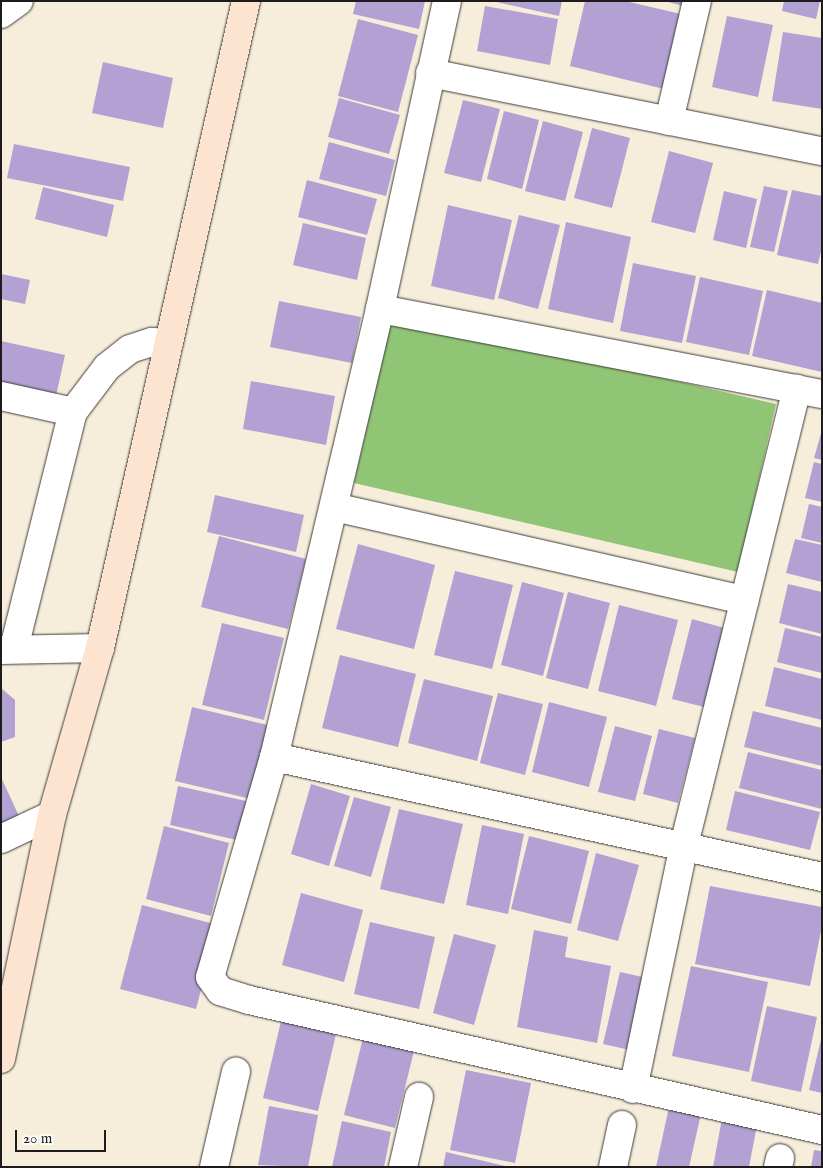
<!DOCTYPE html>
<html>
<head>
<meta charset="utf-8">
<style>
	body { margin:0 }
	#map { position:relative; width:823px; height:1168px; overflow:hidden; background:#f7eddb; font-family:"IM FELL English",serif }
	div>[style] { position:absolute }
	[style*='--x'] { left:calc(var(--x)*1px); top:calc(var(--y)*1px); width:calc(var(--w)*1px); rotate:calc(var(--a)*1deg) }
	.green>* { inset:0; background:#90c576 }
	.building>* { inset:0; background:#b2a1d2 }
	.roads { filter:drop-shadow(0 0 1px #3d3b39) drop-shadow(0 0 1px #3d3b39) }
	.street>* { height:28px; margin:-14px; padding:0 14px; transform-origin:14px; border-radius:14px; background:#fff }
	.secondary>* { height:28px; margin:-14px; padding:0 14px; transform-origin:14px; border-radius:14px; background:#fde4d1 }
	span { translate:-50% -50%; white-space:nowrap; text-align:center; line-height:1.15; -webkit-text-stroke:5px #fdfcf7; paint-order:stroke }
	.frame { position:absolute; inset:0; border:2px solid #1c1c1c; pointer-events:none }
	.scale { position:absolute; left:15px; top:1130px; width:91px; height:22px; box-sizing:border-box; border:2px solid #1c1c1c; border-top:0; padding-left:6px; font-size:15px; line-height:18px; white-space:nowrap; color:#1c1c1c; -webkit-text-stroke:4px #fdfcf7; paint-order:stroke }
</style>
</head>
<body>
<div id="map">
	<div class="green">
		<div style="clip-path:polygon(392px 315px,776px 404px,738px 572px,354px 483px)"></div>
	</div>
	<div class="building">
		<div style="clip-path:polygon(356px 1px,425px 1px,419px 29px,353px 14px)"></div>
		<div style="clip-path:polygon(492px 1px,562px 1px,559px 16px)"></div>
		<div style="clip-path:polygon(585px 1px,625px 1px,681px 14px,664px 89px,570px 66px)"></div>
		<div style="clip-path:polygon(665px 1px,684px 1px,683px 6px)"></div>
		<div style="clip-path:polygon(784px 1px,820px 1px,816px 19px,782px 11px)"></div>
		<div style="clip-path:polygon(485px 6px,558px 19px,550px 65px,477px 51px)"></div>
		<div style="clip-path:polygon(727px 16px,773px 25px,758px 97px,712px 87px)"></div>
		<div style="clip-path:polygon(358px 19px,418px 35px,398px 112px,338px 96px)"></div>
		<div style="clip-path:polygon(783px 32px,822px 38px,822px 109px,772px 101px)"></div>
		<div style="clip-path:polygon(103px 62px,173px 78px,163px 128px,92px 113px)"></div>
		<div style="clip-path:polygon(339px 98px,400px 115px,389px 154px,328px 137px)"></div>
		<div style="clip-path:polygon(463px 100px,500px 109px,481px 182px,444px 173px)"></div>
		<div style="clip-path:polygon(504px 111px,539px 120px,522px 189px,487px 179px)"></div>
		<div style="clip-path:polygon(543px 121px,583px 132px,565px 201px,525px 191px)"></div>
		<div style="clip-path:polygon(592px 128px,630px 138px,612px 208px,574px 198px)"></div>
		<div style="clip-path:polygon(329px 142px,395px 160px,386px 196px,319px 179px)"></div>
		<div style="clip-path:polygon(14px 144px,130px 167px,123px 201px,7px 178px)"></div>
		<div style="clip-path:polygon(669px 151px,713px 163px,695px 233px,651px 222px)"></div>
		<div style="clip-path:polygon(307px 180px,377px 199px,367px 235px,298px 217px)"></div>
		<div style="clip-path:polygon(764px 186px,788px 191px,774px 252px,750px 247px)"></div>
		<div style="clip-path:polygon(43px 187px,114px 205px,107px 237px,35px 219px)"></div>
		<div style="clip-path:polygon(792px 190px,822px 196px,822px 247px,818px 264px,777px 255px)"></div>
		<div style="clip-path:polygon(724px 191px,757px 199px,746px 248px,713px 240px)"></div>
		<div style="clip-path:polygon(448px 205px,512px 220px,494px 300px,431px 286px)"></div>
		<div style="clip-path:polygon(519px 215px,560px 225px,538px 309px,498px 298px)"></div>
		<div style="clip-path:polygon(566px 222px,631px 237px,613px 323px,548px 309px)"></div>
		<div style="clip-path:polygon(303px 223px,366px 238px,357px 280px,293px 265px)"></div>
		<div style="clip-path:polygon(633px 263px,696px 276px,682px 343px,620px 331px)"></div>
		<div style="clip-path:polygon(1px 274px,30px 280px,25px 304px,1px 299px)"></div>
		<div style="clip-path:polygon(700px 277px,763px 291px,749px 355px,686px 342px)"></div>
		<div style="clip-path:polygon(767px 290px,822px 303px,822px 372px,752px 356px)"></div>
		<div style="clip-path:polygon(279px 301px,361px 317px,352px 363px,270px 347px)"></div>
		<div style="clip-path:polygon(1px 341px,65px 355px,56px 396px,1px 383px)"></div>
		<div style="clip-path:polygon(251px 381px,335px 396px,326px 445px,243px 429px)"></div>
		<div style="clip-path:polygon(822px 430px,822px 460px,814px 458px)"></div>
		<div style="clip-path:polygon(814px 462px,822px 464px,822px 502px,805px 498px)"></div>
		<div style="clip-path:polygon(215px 495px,304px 515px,296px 552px,207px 532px)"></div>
		<div style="clip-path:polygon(809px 504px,822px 507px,822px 543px,801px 538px)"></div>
		<div style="clip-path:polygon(219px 536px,306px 559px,288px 629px,201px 607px)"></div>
		<div style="clip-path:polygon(795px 539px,822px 545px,822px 582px,786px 573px)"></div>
		<div style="clip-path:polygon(358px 544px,435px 565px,414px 649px,336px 629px)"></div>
		<div style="clip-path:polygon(455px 571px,513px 585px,492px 669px,434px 655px)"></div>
		<div style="clip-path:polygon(522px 582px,564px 593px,543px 676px,501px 665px)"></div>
		<div style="clip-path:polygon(788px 584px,822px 592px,822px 634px,779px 623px)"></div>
		<div style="clip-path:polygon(568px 592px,610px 603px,588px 689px,546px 678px)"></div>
		<div style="clip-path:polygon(619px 605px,678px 620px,656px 706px,598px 691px)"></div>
		<div style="clip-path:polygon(692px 619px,732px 630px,712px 709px,672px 699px)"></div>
		<div style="clip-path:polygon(222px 623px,284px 638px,264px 720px,202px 705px)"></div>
		<div style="clip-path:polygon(785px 628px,822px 637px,822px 673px,777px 662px)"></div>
		<div style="clip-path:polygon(340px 655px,416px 674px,398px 747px,322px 728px)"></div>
		<div style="clip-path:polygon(774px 667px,822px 679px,822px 720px,765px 706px)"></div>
		<div style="clip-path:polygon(424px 679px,493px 696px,477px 761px,408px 743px)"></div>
		<div style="clip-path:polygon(1px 688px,15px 700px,15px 737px,1px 742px)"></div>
		<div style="clip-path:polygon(498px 693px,543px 704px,525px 775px,480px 763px)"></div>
		<div style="clip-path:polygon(549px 702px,607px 717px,589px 787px,532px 772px)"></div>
		<div style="clip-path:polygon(192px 707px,268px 725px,251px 799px,175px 781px)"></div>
		<div style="clip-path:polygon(753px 711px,822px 728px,822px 766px,744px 747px)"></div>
		<div style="clip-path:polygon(615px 726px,652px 736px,635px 801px,598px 792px)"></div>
		<div style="clip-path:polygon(659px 729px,695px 738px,678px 803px,643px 794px)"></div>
		<div style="clip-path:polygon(748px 752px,822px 770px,822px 809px,739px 788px)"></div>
		<div style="clip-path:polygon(1px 777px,24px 827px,1px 837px)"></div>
		<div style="clip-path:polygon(311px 784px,350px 796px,329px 866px,291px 854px)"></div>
		<div style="clip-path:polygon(178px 786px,246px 801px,237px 840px,170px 825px)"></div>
		<div style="clip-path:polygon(735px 791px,820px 812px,810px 850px,726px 830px)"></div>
		<div style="clip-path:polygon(354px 797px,391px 807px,371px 877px,334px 866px)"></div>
		<div style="clip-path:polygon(399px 809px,463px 824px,444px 904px,380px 889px)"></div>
		<div style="clip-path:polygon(482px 825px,524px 834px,508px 914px,466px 905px)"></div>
		<div style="clip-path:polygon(164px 826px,229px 843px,211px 916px,146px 899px)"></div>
		<div style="clip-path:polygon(529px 836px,589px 851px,571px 924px,511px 909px)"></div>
		<div style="clip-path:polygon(596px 853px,639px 865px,618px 941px,577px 930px)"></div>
		<div style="clip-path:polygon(710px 886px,822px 907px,822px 926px,810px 986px,695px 964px)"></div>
		<div style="clip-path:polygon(301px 893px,363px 910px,344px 982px,282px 965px)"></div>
		<div style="clip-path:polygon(142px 905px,218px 925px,196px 1009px,120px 989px)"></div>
		<div style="clip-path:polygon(370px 922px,435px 937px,419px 1009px,354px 994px)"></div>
		<div style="clip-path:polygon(534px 930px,568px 937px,565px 957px,611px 966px,597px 1043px,517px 1027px)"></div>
		<div style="clip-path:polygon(454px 934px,496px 945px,474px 1025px,433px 1013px)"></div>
		<div style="clip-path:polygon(691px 966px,768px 982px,749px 1072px,672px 1056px)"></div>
		<div style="clip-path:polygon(620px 972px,656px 980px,639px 1052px,603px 1044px)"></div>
		<div style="clip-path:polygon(767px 1006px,817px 1017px,801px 1092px,751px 1081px)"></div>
		<div style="clip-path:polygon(281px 1021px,336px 1034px,318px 1111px,263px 1098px)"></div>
		<div style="clip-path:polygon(822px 1035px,822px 1093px,809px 1090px)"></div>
		<div style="clip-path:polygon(363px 1038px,414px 1051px,395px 1128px,344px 1115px)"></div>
		<div style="clip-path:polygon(466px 1070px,531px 1083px,515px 1163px,450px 1150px)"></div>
		<div style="clip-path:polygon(269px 1106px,318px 1115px,308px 1167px,258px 1165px)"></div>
		<div style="clip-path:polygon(669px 1107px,701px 1114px,689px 1167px,656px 1167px)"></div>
		<div style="clip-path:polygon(723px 1113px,758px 1120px,749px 1167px,713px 1167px)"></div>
		<div style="clip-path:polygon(342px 1121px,391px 1132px,384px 1167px,332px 1167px)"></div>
		<div style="clip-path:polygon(814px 1150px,822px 1151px,822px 1167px,811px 1167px)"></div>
		<div style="clip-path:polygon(446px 1152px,505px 1166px,505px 1167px,443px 1167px)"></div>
	</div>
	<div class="roads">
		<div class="street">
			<div style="--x:447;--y:1;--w:315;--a:102.3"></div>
			<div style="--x:380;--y:309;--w:460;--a:103.3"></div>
			<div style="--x:274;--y:757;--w:229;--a:106.2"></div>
			<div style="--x:210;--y:977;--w:17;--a:54"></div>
			<div style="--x:220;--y:991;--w:30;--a:17"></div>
			<div style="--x:249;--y:1000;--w:588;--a:12.78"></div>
			<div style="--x:1;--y:14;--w:22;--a:-36"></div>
			<div style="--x:430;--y:73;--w:400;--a:11.3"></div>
			<div style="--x:669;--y:121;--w:123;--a:-76.9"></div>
			<div style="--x:380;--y:309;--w:450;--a:10.9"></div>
			<div style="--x:1;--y:396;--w:74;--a:12.5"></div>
			<div style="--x:73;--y:412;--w:56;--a:-52.9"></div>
			<div style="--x:107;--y:367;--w:29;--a:-38"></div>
			<div style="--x:130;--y:349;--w:23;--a:-18"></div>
			<div style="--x:152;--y:342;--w:17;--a:3"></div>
			<div style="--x:334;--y:507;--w:421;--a:12.8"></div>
			<div style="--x:14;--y:648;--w:243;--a:-76"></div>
			<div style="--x:1;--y:650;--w:99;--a:-1.2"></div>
			<div style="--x:274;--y:757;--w:561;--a:12.35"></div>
			<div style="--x:1;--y:839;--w:56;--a:-25.2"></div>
			<div style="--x:633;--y:1089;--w:249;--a:-78.2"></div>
			<div style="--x:684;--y:845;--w:470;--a:-76.1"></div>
			<div style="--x:214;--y:1167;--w:98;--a:-77"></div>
			<div style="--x:403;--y:1167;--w:72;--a:-77.1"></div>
			<div style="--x:613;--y:1167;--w:43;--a:-77.9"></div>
			<div style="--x:778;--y:1167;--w:9;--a:-77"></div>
		</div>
		<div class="secondary">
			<div style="--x:1;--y:1059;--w:249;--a:-78.2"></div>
			<div style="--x:52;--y:815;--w:174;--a:-74"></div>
			<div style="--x:100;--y:648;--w:663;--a:-77.28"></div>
		</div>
	</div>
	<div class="frame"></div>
	<div class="scale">20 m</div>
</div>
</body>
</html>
